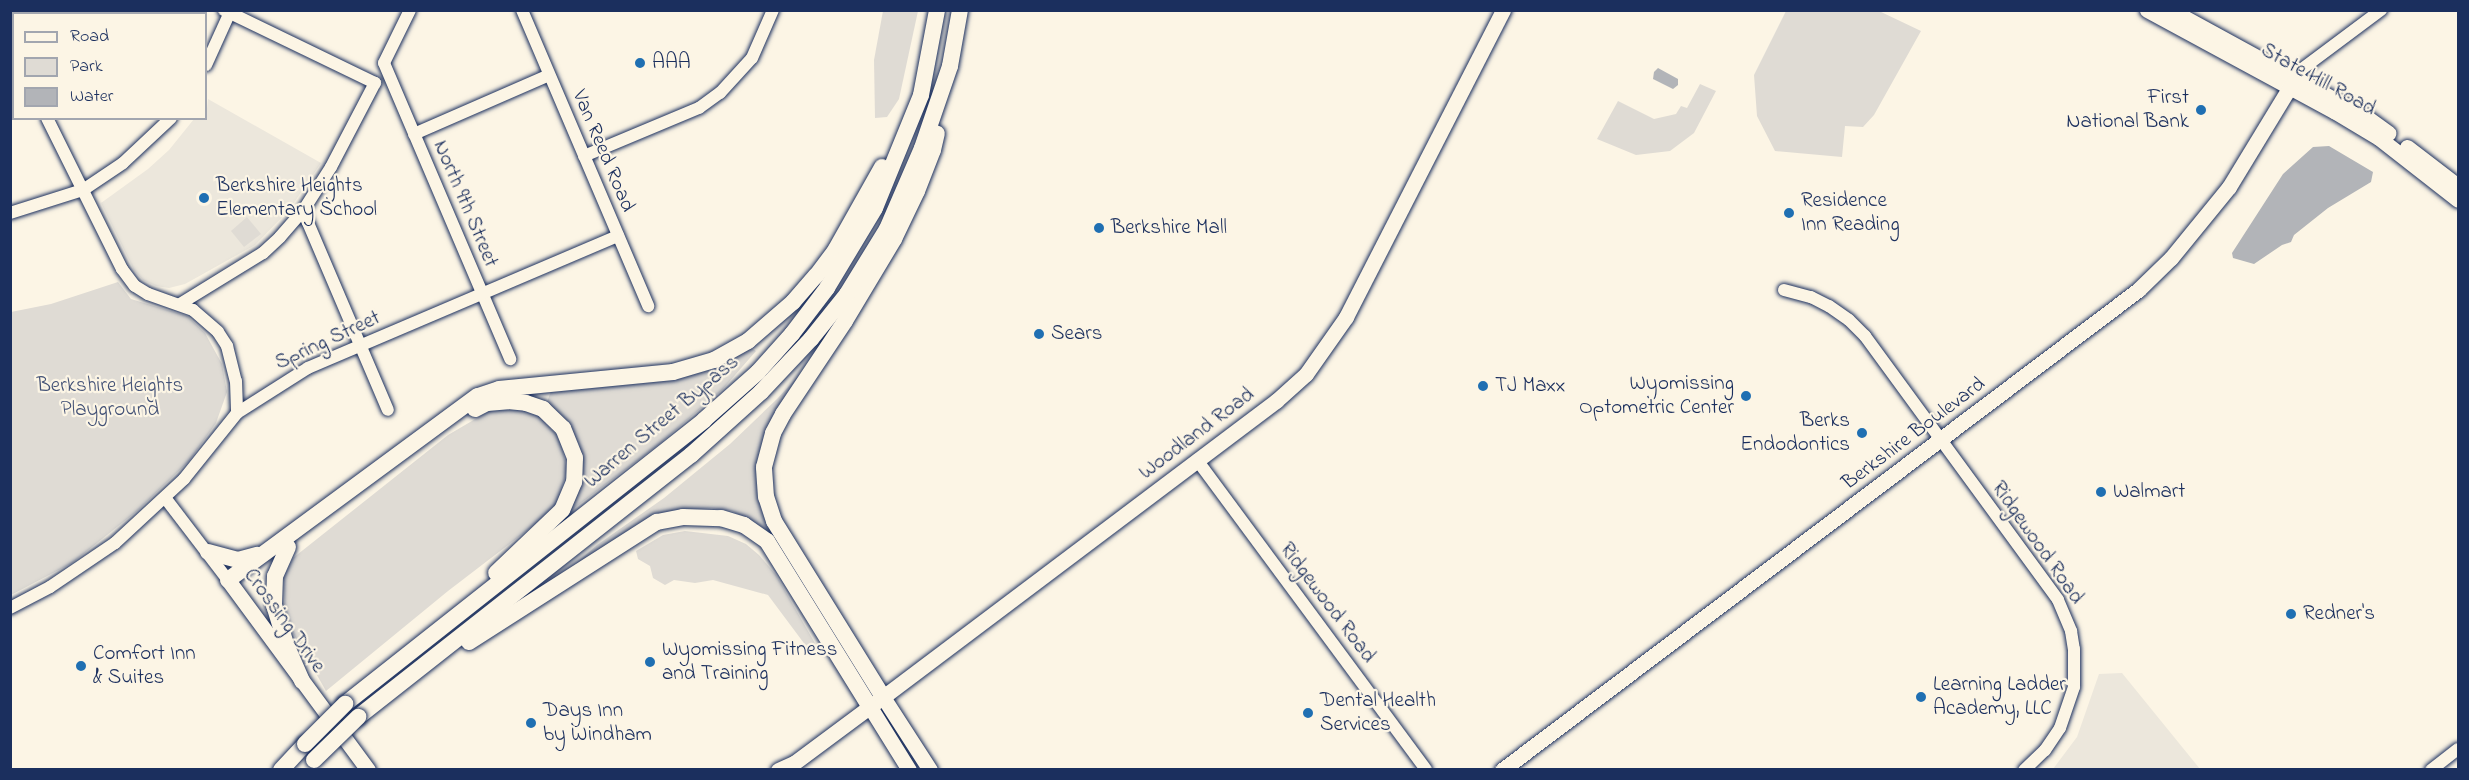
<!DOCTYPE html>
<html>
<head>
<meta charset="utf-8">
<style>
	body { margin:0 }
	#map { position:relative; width:2469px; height:780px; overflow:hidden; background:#fcf5e5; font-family:"Indie Flower",sans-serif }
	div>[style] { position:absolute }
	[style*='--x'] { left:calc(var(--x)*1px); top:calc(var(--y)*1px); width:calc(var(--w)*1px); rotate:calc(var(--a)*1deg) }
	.built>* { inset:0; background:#ece7dc }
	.green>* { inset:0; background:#dfdbd4 }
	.water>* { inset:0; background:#b2b4b8 }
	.roads { filter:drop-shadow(0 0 2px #1b2f5e) drop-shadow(0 0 2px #1b2f5e) }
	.minor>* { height:12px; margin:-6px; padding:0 6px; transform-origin:6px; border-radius:6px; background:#fcf5e5 }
	.major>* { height:15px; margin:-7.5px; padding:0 7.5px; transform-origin:7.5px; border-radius:7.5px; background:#fcf5e5 }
	.highway>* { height:16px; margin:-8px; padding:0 8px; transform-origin:8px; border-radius:8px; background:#fcf5e5 }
	.bridges { filter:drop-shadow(0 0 2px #1b2f5e) drop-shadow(0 0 2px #1b2f5e) }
	.highway-bridge>* { height:16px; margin:-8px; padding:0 8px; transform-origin:8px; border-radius:8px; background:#fcf5e5 }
	.dots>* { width:16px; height:16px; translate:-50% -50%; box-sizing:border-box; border:3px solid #fcf5e5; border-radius:50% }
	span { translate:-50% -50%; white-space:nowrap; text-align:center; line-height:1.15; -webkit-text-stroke:4.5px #fcf5e5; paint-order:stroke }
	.poi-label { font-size:21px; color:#1b2f5e }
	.left { translate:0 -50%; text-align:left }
	.right { translate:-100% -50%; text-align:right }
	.street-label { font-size:21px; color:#1b2f5e }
	.park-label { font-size:21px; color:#425176 }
	.frame { position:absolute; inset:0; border:12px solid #1b2f5e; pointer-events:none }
	.legend { position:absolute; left:12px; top:12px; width:195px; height:108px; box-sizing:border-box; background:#fcf5e5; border:2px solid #a2a6af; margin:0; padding:8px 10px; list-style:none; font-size:18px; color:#1b2f5e }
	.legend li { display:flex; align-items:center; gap:12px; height:30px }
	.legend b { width:30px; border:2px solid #a2a6af }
</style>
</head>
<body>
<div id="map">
	<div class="built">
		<div style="clip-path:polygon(208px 99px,321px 163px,289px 210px,255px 245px,185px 284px,169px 288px,156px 286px,143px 280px,134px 270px,101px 203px,148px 169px,169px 150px,194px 119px,206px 118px)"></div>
		<div style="clip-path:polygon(2122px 673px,2200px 769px,2053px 769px,2077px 737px,2099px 674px)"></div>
	</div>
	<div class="green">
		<div style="clip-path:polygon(883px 11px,918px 11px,899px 99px,887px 117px,875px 118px,874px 60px)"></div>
		<div style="clip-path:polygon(1786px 11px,1879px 11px,1921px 31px,1874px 115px,1863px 127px,1845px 126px,1842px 157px,1775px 151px,1757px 116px,1754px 75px)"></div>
		<div style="clip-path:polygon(1700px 84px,1716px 91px,1694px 133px,1670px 151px,1636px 155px,1597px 139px,1618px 101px,1654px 119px,1676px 114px,1681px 106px,1687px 108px)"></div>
		<div style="clip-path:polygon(247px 217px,261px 234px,244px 247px,231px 231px)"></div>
		<div style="clip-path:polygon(118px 282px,131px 299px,187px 316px,205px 333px,222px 364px,227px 392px,216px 423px,189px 461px,137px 511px,72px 563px,11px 595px,11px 312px,51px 304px)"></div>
		<div style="clip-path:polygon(748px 346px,756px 351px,722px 390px,658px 445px,569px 512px,582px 461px,579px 444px,572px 430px,546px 405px,552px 388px,603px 385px)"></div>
		<div style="clip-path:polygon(815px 358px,758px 457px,756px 477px,758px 499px,769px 531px,732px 511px,711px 508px,671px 511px,651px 518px,565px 573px,597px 545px,664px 498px,730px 444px,777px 399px)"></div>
		<div style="clip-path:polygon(507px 409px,524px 410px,540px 417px,560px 439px,567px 470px,558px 501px,546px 516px,448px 591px,326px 691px,285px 619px,284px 576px,293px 558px,448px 435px,489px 411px)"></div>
		<div style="clip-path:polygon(685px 531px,728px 536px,746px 544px,759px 555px,776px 575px,816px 645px,809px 650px,768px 595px,713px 580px,695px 583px,674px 580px,665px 585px,653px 578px,650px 566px,638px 559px,636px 551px,663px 535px)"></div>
	</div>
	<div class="water">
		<div style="clip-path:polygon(1658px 68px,1678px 79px,1678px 85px,1673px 89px,1653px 79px,1654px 72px)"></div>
		<div style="clip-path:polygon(2329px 146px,2373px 172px,2371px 182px,2328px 208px,2294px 235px,2291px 242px,2282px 245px,2254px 264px,2233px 258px,2232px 253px,2283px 174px,2313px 147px)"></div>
	</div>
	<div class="roads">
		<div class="minor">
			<div style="--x:410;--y:10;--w:59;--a:116.1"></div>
			<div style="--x:384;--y:63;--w:322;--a:66.9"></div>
			<div style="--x:522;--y:10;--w:322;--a:66.9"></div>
			<div style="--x:50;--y:14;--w:5;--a:-53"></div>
			<div style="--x:11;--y:47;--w:6;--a:59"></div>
			<div style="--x:206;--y:65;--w:60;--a:-65.6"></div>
			<div style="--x:2296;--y:77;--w:10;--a:-53"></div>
			<div style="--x:2302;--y:69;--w:99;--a:-36.8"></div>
			<div style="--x:47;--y:118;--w:169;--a:63.6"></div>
			<div style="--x:122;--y:269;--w:21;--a:53"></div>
			<div style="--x:135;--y:286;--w:15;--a:32"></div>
			<div style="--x:148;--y:294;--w:48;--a:19.6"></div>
			<div style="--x:193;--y:310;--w:33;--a:41"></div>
			<div style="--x:218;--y:332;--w:17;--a:57"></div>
			<div style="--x:227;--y:346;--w:36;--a:76"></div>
			<div style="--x:236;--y:381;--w:32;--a:88"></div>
			<div style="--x:414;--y:134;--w:147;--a:-23.6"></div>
			<div style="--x:584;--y:156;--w:125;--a:-22.7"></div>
			<div style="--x:699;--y:108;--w:26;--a:-36"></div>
			<div style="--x:720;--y:93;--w:47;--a:-47.6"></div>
			<div style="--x:752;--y:58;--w:52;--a:-66.4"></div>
			<div style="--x:303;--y:211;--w:216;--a:66.9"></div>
			<div style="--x:10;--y:213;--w:77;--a:-17.5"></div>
			<div style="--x:83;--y:190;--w:48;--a:-34"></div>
			<div style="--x:123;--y:163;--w:66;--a:-43.2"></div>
			<div style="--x:1784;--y:290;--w:28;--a:15"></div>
			<div style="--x:1811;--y:297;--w:20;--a:27"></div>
			<div style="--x:1829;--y:306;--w:24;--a:35"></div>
			<div style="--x:1849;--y:320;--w:23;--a:45"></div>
			<div style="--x:1865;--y:336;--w:327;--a:53.8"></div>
			<div style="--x:2058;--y:600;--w:34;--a:67"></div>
			<div style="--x:2071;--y:631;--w:18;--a:81"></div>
			<div style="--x:2074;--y:649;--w:38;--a:90"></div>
			<div style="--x:2074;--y:687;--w:43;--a:108.9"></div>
			<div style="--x:2060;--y:728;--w:27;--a:124"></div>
			<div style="--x:2045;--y:750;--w:29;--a:136"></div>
			<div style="--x:180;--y:304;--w:97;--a:-31.6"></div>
			<div style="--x:263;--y:253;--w:23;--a:-43"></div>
			<div style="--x:280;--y:237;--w:35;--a:-49"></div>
			<div style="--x:303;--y:211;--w:52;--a:-57.5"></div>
			<div style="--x:331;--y:167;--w:95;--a:-62.4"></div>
			<div style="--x:375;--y:83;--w:168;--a:-154.2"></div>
			<div style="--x:1197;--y:460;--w:385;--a:53.5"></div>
			<div style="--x:166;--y:499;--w:102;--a:52.6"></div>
			<div style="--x:10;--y:608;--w:45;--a:-27.7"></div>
			<div style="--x:50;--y:587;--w:78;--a:-34.1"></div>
			<div style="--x:115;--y:543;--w:94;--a:-42.8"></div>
			<div style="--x:184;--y:479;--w:85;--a:-51.2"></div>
			<div style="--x:237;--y:413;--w:84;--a:-32.4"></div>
			<div style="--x:308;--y:368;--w:337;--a:-23.1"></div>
			<div style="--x:2431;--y:770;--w:34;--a:-38"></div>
		</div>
		<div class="major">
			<div style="--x:2147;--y:10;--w:213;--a:28.4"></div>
			<div style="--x:2334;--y:111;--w:52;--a:31"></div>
			<div style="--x:2379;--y:138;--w:100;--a:38.1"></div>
			<div style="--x:2171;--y:10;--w:221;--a:28.7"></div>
			<div style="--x:2365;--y:116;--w:29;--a:36"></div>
			<div style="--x:2407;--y:147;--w:64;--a:37.4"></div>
			<div style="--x:228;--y:580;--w:236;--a:53.6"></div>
			<div style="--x:883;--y:697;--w:87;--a:57.2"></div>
			<div style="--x:870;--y:707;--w:74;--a:58.2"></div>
			<div style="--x:778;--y:770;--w:17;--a:-24"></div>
			<div style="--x:794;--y:763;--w:111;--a:-36.6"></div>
			<div style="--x:883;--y:697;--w:492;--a:-37"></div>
			<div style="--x:1276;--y:401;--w:40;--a:-42"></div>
			<div style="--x:1306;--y:374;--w:70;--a:-54.9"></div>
			<div style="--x:1346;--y:317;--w:345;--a:-62.9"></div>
			<div style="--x:1502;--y:770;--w:797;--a:-37.04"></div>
			<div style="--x:2138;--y:290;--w:46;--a:-44.1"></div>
			<div style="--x:2171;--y:258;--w:92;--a:-50.8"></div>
			<div style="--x:2229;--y:187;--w:129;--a:-58.7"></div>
		</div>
		<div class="highway">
			<div style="--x:475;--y:409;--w:13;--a:-27"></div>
			<div style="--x:487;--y:403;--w:21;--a:-5"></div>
			<div style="--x:508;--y:401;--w:18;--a:6"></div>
			<div style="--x:526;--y:403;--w:18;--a:19"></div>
			<div style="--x:543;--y:409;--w:28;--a:44"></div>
			<div style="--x:563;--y:428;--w:32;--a:68"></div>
			<div style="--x:575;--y:458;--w:24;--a:92"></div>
			<div style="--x:574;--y:482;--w:30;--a:113"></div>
			<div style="--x:562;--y:510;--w:91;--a:136.3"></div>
			<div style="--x:288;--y:547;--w:32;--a:114"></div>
			<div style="--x:275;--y:576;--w:29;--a:92"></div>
			<div style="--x:274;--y:605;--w:39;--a:73"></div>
			<div style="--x:285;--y:642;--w:43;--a:66.4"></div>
			<div style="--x:208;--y:552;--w:31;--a:15"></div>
			<div style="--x:238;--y:560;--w:20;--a:-15"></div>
			<div style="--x:228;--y:580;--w:310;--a:-36.4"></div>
			<div style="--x:478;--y:396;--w:22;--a:-18"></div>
			<div style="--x:499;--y:389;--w:175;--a:-5.6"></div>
			<div style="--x:673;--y:372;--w:43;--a:-16.3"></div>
			<div style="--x:714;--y:360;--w:39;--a:-29"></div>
			<div style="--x:748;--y:341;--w:60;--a:-40.9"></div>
			<div style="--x:793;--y:302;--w:35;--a:-49"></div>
			<div style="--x:816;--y:276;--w:34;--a:-53"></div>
			<div style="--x:836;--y:249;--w:94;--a:-60.7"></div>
			<div style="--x:469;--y:642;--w:223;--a:-32.6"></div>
			<div style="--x:657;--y:522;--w:26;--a:-11"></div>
			<div style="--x:683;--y:517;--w:38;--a:2"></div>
			<div style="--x:721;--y:518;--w:24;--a:17"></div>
			<div style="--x:744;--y:525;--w:28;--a:35"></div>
			<div style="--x:767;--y:541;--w:195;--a:58.2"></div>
			<div style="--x:883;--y:697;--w:207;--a:-121.8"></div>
			<div style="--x:774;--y:521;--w:25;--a:-108"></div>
			<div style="--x:766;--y:497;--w:30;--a:-94"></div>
			<div style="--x:764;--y:467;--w:35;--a:-75"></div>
			<div style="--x:773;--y:433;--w:21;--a:-62"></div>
			<div style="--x:783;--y:414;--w:112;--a:-56.3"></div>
			<div style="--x:845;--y:321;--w:96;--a:-59.1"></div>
			<div style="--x:894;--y:239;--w:53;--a:-64.4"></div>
			<div style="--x:917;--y:191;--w:44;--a:-68.7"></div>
			<div style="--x:933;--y:150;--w:17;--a:-77"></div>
			<div style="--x:345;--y:704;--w:458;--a:-38.3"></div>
			<div style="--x:704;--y:420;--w:72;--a:-41.6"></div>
			<div style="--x:758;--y:372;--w:51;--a:-48.2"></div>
			<div style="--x:792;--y:334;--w:58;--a:-52.7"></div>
			<div style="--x:827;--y:288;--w:93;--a:-59"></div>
			<div style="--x:875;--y:208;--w:122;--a:-67.8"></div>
			<div style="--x:921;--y:95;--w:86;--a:-79.3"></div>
			<div style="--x:358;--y:717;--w:424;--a:-38.2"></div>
			<div style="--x:691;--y:455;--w:94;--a:-42"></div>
			<div style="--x:761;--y:392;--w:73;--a:-46.7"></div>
			<div style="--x:811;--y:339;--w:58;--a:-51.3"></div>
			<div style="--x:847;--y:294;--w:76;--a:-58.4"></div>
			<div style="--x:887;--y:229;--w:88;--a:-66.6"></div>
			<div style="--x:922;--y:148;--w:87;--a:-71.1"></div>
			<div style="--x:950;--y:66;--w:57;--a:-79.9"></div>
			<div style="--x:281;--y:770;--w:35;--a:-47"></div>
		</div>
	</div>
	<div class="bridges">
		<div class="highway-bridge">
			<div style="--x:305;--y:744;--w:57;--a:-45"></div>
			<div style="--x:314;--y:760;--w:62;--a:-44.3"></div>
		</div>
	</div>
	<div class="dots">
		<div style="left:640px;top:63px;background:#1f6fb2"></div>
		<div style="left:2201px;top:110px;background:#1f6fb2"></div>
		<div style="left:204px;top:198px;background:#1f6fb2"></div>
		<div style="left:1789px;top:213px;background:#1f6fb2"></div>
		<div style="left:1099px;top:228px;background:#1f6fb2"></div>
		<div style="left:1039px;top:334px;background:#1f6fb2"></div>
		<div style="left:1483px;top:386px;background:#1f6fb2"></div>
		<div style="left:1746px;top:396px;background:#1f6fb2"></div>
		<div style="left:1862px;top:433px;background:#1f6fb2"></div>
		<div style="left:2101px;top:492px;background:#1f6fb2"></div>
		<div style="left:2291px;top:614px;background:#1f6fb2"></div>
		<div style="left:650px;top:662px;background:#1f6fb2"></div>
		<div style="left:81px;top:666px;background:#1f6fb2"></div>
		<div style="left:1921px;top:697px;background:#1f6fb2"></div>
		<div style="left:1308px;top:713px;background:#1f6fb2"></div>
		<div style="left:531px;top:723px;background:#1f6fb2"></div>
	</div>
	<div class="poi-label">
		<span class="left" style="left:652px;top:63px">AAA</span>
		<span class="right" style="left:2189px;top:110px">First<br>National Bank</span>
		<span class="left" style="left:216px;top:198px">Berkshire Heights<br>Elementary School</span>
		<span class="left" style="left:1801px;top:213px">Residence<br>Inn Reading</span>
		<span class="left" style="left:1111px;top:228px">Berkshire Mall</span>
		<span class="left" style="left:1051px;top:334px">Sears</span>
		<span class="right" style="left:1734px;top:396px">Wyomissing<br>Optometric Center</span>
		<span class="left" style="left:1495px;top:386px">TJ Maxx</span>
		<span class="right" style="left:1850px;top:433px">Berks<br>Endodontics</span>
		<span class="left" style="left:2113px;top:492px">Walmart</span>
		<span class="left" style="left:2303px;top:614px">Redner's</span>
		<span class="left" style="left:662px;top:662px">Wyomissing Fitness<br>and Training</span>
		<span class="left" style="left:93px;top:666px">Comfort Inn<br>&amp; Suites</span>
		<span class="left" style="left:1933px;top:697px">Learning Ladder<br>Academy, LLC</span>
		<span class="left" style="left:1320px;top:713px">Dental Health<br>Services</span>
		<span class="left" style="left:543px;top:723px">Days Inn<br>by Windham</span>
	</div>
	<div class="street-label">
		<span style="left:2318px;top:80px;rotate:29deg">State Hill Road</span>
		<span style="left:603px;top:151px;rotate:67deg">Van Reed Road</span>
		<span style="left:465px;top:204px;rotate:67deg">North 9th Street</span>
		<span style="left:328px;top:341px;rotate:-25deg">Spring Street</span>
		<span style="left:662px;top:422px;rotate:-40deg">Warren Street Bypass</span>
		<span style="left:1197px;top:434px;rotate:-37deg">Woodland Road</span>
		<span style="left:1914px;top:434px;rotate:-37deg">Berkshire Boulevard</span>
		<span style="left:2037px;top:543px;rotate:55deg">Ridgewood Road</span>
		<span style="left:1327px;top:603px;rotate:53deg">Ridgewood Road</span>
		<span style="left:284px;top:621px;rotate:54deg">Crossing Drive</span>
	</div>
	<div class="park-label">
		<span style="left:110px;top:398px">Berkshire Heights<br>Playground</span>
	</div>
	<div class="frame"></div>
	<ul class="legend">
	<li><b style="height:8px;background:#fcf5e5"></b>Road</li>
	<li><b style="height:16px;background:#dfdbd4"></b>Park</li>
	<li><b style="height:16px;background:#b2b4b8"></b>Water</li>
	</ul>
</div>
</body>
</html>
